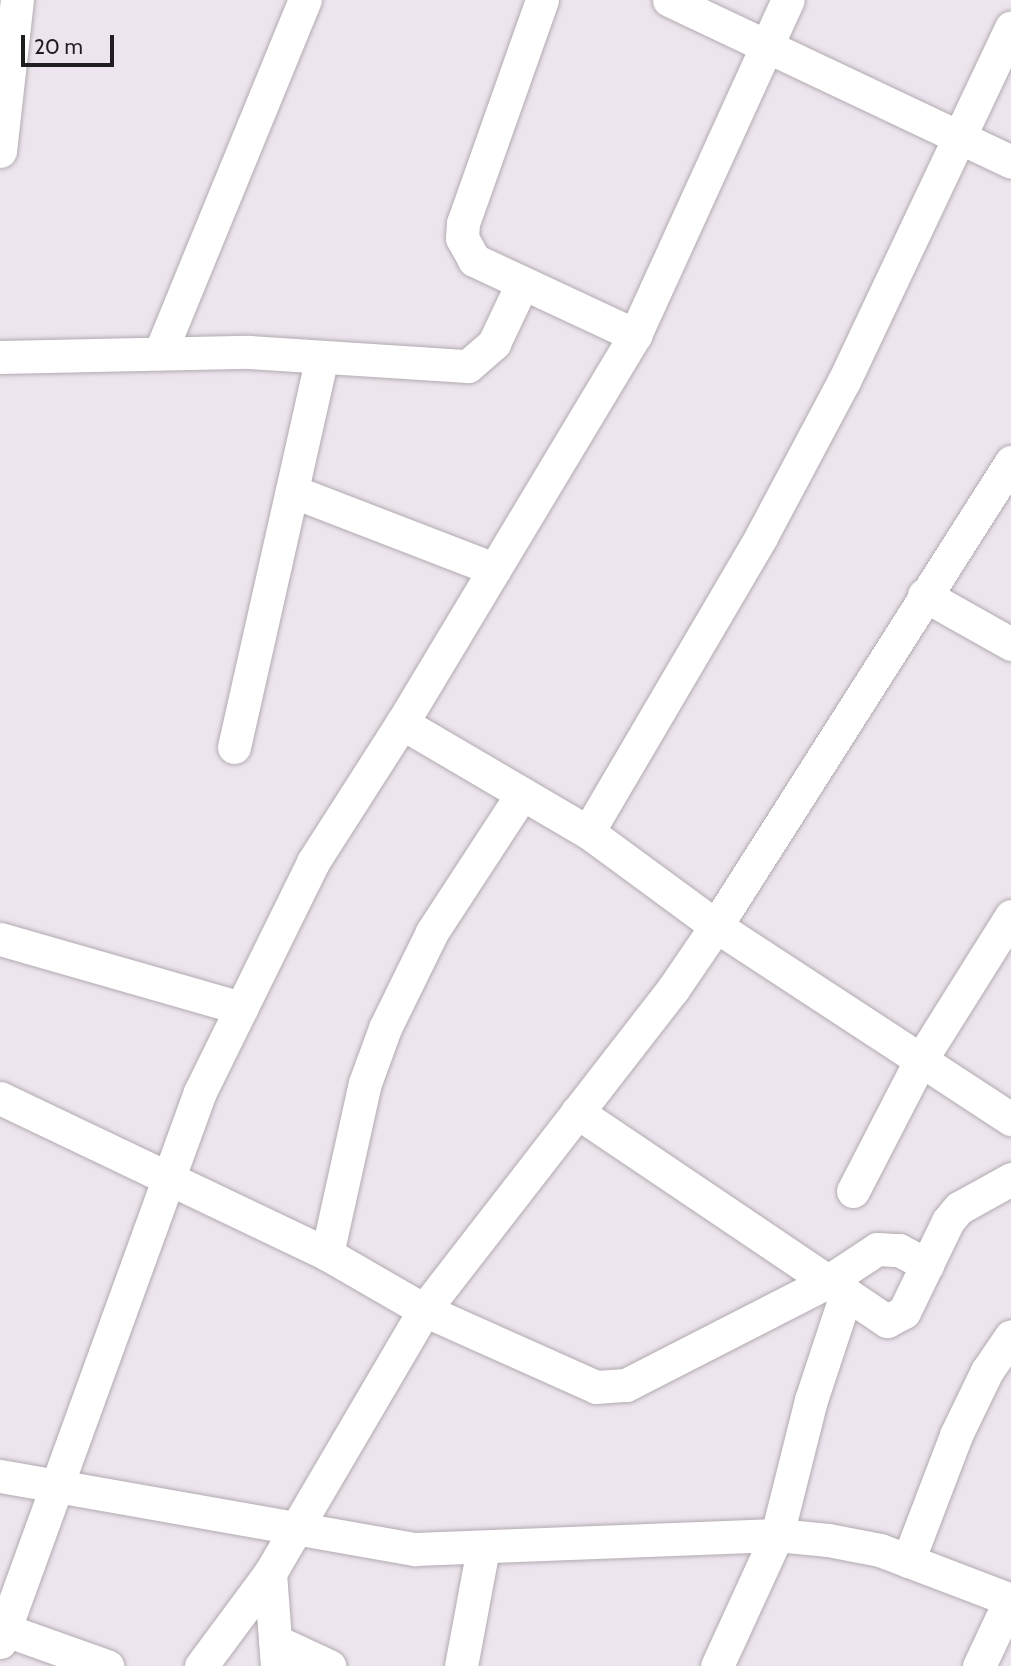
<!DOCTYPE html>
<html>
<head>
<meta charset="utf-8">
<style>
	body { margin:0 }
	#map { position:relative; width:1011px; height:1666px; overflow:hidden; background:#ede5ed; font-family:Cabin,sans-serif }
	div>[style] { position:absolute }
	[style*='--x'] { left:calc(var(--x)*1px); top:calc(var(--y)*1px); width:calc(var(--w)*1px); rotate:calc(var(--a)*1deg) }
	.roads { filter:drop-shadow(0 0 2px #b2aab1) drop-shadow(0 0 2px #b2aab1) }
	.minor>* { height:33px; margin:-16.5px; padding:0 16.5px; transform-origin:16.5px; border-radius:16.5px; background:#fff }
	span { translate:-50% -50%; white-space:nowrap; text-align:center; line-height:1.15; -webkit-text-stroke:5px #ede5ed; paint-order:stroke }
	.scale { position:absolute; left:21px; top:35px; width:93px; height:32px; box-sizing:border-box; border:4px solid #201d20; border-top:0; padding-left:9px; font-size:21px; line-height:24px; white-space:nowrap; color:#201d20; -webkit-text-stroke:5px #ede5ed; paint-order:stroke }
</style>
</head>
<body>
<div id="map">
	<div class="roads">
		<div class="minor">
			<div style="--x:542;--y:0;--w:237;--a:109.5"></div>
			<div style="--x:463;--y:223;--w:15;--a:94"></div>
			<div style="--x:462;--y:238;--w:25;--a:61"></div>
			<div style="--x:474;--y:260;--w:178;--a:25"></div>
			<div style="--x:669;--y:0;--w:378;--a:25.3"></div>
			<div style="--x:0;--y:151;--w:152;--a:-83.6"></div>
			<div style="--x:160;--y:353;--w:382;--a:-67.7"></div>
			<div style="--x:0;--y:357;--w:249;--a:-1.2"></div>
			<div style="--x:249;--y:352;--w:219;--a:3.7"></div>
			<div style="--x:468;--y:366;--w:35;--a:-41"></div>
			<div style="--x:494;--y:343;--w:65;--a:-64.6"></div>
			<div style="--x:292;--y:491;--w:217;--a:21.1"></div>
			<div style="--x:924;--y:595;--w:100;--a:29.4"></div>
			<div style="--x:402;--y:723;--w:216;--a:30.4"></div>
			<div style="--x:588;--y:832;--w:159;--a:36.3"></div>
			<div style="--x:716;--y:926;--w:353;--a:33.2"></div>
			<div style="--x:234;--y:747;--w:399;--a:-77.3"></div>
			<div style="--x:588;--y:832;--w:344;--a:-59.6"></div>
			<div style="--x:762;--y:535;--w:174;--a:-62"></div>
			<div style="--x:844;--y:381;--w:391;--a:-64.7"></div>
			<div style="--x:0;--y:939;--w:251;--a:16"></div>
			<div style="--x:0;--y:1098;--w:362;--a:25.5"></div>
			<div style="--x:327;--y:1254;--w:112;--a:30"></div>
			<div style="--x:424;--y:1310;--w:188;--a:24.1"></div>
			<div style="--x:596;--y:1387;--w:30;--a:-4"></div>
			<div style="--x:626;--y:1385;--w:226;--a:-27.1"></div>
			<div style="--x:827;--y:1282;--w:60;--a:-33.4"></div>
			<div style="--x:877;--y:1249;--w:22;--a:3"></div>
			<div style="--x:899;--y:1250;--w:32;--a:28"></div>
			<div style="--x:577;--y:1112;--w:374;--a:34"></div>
			<div style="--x:887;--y:1321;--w:19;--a:-28"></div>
			<div style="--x:904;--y:1312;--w:101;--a:-64.2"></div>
			<div style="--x:948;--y:1221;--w:17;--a:-50"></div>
			<div style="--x:959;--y:1208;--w:60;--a:-29.1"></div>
			<div style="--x:853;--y:1191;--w:146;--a:-62.7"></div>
			<div style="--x:920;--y:1061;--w:171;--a:-57.9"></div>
			<div style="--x:327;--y:1254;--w:175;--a:-77.5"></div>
			<div style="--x:365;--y:1083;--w:59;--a:-70"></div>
			<div style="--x:385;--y:1028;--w:107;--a:-63.9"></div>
			<div style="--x:432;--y:932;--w:165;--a:-56.9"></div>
			<div style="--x:0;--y:1476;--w:421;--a:10"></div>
			<div style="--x:415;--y:1549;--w:362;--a:-2.2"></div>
			<div style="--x:777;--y:1535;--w:51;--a:5.6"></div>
			<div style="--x:828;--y:1540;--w:53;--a:10.9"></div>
			<div style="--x:880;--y:1550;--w:140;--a:20.9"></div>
			<div style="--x:908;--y:1561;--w:135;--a:-69.1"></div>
			<div style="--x:956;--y:1435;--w:71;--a:-64.2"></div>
			<div style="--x:987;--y:1371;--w:42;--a:-55.6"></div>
			<div style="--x:270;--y:1573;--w:93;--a:85.7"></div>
			<div style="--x:0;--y:1628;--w:114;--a:19.6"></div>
			<div style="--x:275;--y:1641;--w:60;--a:24.8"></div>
			<div style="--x:0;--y:1642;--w:585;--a:-70.02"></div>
			<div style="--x:200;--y:1092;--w:256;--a:-63.8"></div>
			<div style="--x:313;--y:862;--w:165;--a:-57.4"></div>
			<div style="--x:402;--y:723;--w:453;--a:-59"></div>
			<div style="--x:635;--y:335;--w:368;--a:-65.5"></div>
			<div style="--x:201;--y:1666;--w:116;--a:-53.4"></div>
			<div style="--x:270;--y:1573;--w:305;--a:-59.6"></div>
			<div style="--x:424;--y:1310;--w:406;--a:-52.2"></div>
			<div style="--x:673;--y:989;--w:76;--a:-55.7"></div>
			<div style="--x:716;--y:926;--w:550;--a:-57.55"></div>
			<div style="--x:461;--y:1666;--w:120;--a:-79.4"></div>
			<div style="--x:717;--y:1666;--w:144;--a:-65.4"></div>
			<div style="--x:777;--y:1535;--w:139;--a:-75.9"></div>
			<div style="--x:811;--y:1400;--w:112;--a:-71.7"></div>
			<div style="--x:979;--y:1666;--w:73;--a:-64.8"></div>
		</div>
	</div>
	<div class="scale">20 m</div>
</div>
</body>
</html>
